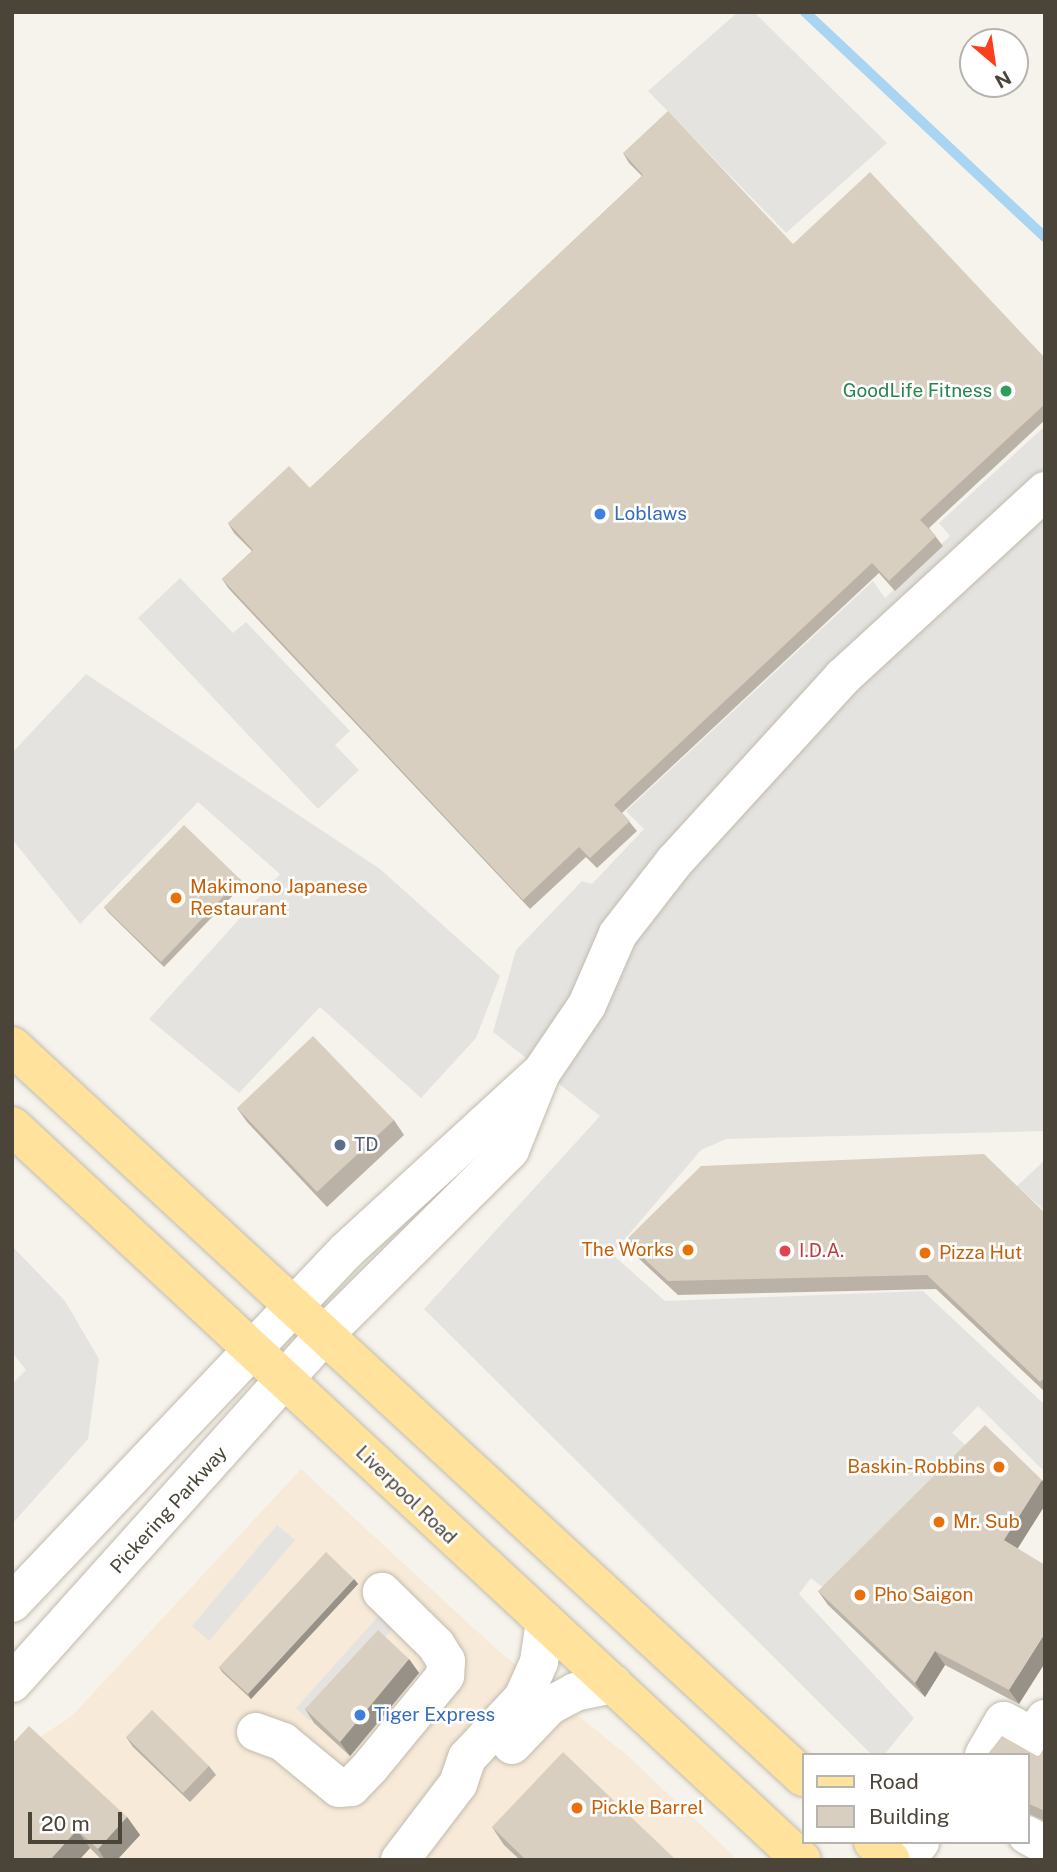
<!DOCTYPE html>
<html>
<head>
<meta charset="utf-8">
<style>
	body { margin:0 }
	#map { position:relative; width:1057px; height:1872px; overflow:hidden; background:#f6f3ec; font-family:"Public Sans",sans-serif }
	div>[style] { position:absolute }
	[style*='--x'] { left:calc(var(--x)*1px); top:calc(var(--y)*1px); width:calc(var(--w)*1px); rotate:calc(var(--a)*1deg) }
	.commercial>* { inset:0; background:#f7ead8 }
	.parking>* { inset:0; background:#e5e3e0 }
	.stream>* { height:10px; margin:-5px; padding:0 5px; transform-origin:5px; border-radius:5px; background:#a9d4f2 }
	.roads { filter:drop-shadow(0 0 2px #c2bbae) drop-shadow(0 0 2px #c2bbae) }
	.minor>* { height:38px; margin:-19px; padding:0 19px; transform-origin:19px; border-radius:19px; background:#fff }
	.major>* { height:38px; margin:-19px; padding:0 19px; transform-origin:19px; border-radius:19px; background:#ffe39c }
	.wall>* { inset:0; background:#bab2a6 }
	.shaded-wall>* { inset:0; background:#979187 }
	.building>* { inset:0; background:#d8cfc1 }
	.dots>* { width:19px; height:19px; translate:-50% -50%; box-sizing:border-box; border:4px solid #fff; border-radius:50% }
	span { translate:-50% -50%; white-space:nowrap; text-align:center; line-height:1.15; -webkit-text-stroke:5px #fff; paint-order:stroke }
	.leisure-label { font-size:19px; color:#27864d }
	.right { translate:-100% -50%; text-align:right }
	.shop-label { font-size:19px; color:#366cbe }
	.left { translate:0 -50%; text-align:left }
	.food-label { font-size:19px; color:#c56008 }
	.service-label { font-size:19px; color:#4e5e75 }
	.health-label { font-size:19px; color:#be3a42 }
	.street-label { font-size:19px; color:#4b4439 }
	.frame { position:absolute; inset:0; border:14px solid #4b4439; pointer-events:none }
	.legend { position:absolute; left:802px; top:1753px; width:228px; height:91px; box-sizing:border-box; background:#fff; border:2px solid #b7b4b0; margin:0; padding:9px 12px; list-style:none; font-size:21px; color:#4b4439 }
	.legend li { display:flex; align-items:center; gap:14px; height:35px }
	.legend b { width:35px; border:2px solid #b7b4b0 }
	.north { position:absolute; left:959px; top:28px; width:70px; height:70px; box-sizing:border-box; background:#fff; border:2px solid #b7b4b0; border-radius:50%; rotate:151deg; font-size:19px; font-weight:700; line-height:28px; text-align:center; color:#4b4439 }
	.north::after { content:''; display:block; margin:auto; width:24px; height:32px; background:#fc3f1d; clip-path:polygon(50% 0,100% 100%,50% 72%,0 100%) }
	.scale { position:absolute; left:28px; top:1812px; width:94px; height:32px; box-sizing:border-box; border:4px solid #4b4439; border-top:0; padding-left:9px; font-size:21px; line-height:24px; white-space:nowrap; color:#4b4439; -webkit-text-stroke:5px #fff; paint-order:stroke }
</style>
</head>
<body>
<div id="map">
	<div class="commercial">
		<div style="clip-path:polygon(301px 1469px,493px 1646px,629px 1757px,738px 1860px,12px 1860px,12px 1755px,72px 1716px)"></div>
	</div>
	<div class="parking">
		<div style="clip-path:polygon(738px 12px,754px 12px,887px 143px,786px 233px,648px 91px)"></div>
		<div style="clip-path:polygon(1045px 426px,1045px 1131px,726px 1139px,701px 1150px,612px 1254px,665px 1301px,923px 1291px,1045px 1405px,1044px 1471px,978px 1406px,952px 1433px,972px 1451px,831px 1594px,811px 1578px,799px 1594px,914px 1718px,884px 1755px,872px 1755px,424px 1309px,600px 1116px,493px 1032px,516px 950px,582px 881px,592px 884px,644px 829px,626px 811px,873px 581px,885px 598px,950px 536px,939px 523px)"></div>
		<div style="clip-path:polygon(180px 578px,233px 633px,246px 622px,350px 731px,335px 745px,359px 770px,318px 809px,138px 618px)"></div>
		<div style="clip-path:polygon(86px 674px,380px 869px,500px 976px,476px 1038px,421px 1098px,320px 1007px,239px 1093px,149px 1019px,280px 874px,198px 802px,80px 924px,12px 839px,12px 753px)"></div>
		<div style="clip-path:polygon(1045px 1160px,1045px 1211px,1017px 1186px)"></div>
		<div style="clip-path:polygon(12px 1246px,65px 1301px,99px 1359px,88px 1439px,12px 1524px,12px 1384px,26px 1370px,12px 1352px)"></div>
		<div style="clip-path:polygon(277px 1525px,295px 1540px,209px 1641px,192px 1626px)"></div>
		<div style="clip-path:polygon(382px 1612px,396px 1625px,310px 1721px,296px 1708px)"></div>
	</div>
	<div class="stream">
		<div style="--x:805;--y:12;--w:329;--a:43.2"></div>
	</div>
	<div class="roads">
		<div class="minor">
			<div style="--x:12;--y:1603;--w:485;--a:-46.5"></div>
			<div style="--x:346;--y:1251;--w:258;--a:-42.5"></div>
			<div style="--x:12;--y:1683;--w:467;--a:-48.1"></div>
			<div style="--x:324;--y:1335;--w:262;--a:-44.8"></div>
			<div style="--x:510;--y:1150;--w:83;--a:-68.1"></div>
			<div style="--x:541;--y:1073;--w:82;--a:-55.9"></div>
			<div style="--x:587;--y:1005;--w:77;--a:-66.4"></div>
			<div style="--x:618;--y:934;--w:91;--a:-52.1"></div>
			<div style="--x:674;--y:862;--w:251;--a:-47.6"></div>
			<div style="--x:843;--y:677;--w:275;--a:-42.6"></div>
			<div style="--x:256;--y:1732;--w:29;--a:20"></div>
			<div style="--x:283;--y:1742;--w:72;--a:39.4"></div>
			<div style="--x:339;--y:1788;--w:12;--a:-5"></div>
			<div style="--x:351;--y:1787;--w:29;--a:-46"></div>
			<div style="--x:371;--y:1766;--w:117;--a:-50.6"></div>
			<div style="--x:445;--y:1676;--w:15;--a:-86"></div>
			<div style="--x:446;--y:1661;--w:19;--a:-122"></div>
			<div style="--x:436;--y:1645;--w:76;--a:-135.5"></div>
			<div style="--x:512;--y:1745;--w:54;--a:-46.5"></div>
			<div style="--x:549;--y:1706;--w:30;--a:-28"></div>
			<div style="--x:575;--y:1692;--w:39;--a:-12"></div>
			<div style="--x:984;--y:1755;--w:39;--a:-60"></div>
			<div style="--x:1004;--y:1721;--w:34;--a:28"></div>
			<div style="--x:1034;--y:1737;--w:21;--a:-59"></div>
			<div style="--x:1027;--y:1835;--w:21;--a:29"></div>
			<div style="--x:400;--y:1860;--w:96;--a:-52.7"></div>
			<div style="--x:458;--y:1784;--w:28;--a:-71"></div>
			<div style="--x:467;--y:1758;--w:82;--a:-47"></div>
			<div style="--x:523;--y:1698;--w:39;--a:-66"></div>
			<div style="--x:539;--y:1662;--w:41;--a:-81.7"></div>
			<div style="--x:904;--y:1860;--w:24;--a:-48"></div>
		</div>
		<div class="major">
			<div style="--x:12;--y:1046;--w:1077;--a:42.74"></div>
			<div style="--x:12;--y:1126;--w:1078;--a:42.9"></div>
			<div style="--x:873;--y:1842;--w:25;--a:45"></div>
		</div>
	</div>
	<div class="wall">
		<div style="clip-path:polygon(623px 153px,793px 244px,1045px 358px,1045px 420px,929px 528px,943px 546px,895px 591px,879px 573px,622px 813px,637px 831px,597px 868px,586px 857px,530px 909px,229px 589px,222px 579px,252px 551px,234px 533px,228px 523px,310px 488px,642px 176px,629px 163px)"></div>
		<div style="clip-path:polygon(240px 879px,244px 884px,164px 967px,108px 912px,104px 907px)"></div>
		<div style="clip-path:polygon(237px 1108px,394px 1120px,404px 1135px,327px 1207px,247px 1122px)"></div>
		<div style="clip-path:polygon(1045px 1213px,1045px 1392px,936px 1289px,678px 1295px,635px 1255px,625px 1241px)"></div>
		<div style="clip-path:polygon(1042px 1480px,1045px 1485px,1045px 1505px,1018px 1548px,1019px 1704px,945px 1665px,925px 1697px,828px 1605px,818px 1591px)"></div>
		<div style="clip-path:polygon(354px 1579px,358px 1584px,251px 1699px,222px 1672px,219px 1667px)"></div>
		<div style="clip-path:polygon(409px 1659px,419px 1673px,350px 1756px,314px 1723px,305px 1709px)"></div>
		<div style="clip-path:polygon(126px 1737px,209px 1766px,216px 1775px,190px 1802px,133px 1747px)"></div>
		<div style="clip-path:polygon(12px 1744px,127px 1817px,140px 1835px,117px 1860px,102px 1860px,90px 1848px,79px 1860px,12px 1860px)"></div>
		<div style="clip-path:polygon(1045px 1746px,1045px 1821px,1027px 1813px,1027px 1755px,1039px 1757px)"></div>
		<div style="clip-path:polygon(492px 1827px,676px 1860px,520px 1860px,504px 1845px)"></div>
	</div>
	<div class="shaded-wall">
		<div style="clip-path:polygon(1042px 1480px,1045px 1485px,1045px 1505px,1014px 1554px,1004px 1540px)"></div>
		<div style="clip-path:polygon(354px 1579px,358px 1584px,251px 1699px,248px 1694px)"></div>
		<div style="clip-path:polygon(1045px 1633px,1045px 1663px,1019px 1704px,1009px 1690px)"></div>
		<div style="clip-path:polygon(935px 1651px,945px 1665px,925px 1697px,915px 1683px)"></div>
		<div style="clip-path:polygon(409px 1659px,419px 1673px,350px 1756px,340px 1742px)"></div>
		<div style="clip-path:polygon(127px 1817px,140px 1835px,117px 1860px,105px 1860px,98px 1849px)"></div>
		<div style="clip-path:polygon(77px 1830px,90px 1848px,79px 1860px,50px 1860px)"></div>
	</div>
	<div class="building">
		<div style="clip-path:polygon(668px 111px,793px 244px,870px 172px,1045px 358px,1045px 404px,920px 520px,936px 536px,889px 581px,872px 563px,614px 805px,630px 821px,590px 858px,579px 847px,523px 900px,222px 579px,253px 550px,228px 523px,289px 466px,310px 488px,643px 175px,623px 153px)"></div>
		<div style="clip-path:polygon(184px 825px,240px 879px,161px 962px,104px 907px)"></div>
		<div style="clip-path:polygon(313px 1036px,394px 1120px,317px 1192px,237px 1108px)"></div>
		<div style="clip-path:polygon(984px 1154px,1045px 1213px,1045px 1377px,1040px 1382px,927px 1275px,668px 1281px,625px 1241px,701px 1166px)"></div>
		<div style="clip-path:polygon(985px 1425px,1042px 1480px,1004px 1540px,1045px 1565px,1045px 1633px,1009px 1690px,935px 1651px,915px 1683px,818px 1591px)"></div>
		<div style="clip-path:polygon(326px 1552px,354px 1579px,248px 1694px,219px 1667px)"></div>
		<div style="clip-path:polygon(378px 1630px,409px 1659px,340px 1742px,305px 1709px)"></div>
		<div style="clip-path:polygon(152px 1710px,209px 1766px,183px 1793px,126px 1737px)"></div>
		<div style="clip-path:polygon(29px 1726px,127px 1817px,98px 1849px,77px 1830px,50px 1860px,12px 1860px,12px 1744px)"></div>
		<div style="clip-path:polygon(1002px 1736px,1039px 1757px,1045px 1746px,1045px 1811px,1027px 1803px,1027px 1755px,987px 1755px)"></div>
		<div style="clip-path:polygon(563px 1752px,676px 1860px,526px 1860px,492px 1827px)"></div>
	</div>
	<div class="dots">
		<div style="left:1006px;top:391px;background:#2e9e5b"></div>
		<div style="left:600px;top:514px;background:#3f7fe0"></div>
		<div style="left:176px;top:898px;background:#e8710a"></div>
		<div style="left:340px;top:1145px;background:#5c6f8a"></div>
		<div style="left:688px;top:1250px;background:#e8710a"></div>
		<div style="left:785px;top:1251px;background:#e0444e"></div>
		<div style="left:925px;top:1253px;background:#e8710a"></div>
		<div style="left:999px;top:1467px;background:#e8710a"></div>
		<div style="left:939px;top:1522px;background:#e8710a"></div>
		<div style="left:860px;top:1595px;background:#e8710a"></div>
		<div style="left:360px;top:1715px;background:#3f7fe0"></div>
		<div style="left:577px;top:1808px;background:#e8710a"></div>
	</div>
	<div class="leisure-label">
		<span class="right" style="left:992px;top:391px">GoodLife Fitness</span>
	</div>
	<div class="shop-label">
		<span class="left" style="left:614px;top:514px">Loblaws</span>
		<span class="left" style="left:374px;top:1715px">Tiger Express</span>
	</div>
	<div class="food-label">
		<span class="left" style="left:190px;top:898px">Makimono Japanese<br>Restaurant</span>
		<span class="right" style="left:674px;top:1250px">The Works</span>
		<span class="left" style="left:939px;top:1253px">Pizza Hut</span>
		<span class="right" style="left:985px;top:1467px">Baskin-Robbins</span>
		<span class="left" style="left:953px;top:1522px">Mr. Sub</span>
		<span class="left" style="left:874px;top:1595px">Pho Saigon</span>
		<span class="left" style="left:591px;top:1808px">Pickle Barrel</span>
	</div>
	<div class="service-label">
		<span class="left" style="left:354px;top:1145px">TD</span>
	</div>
	<div class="health-label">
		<span class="left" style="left:799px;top:1251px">I.D.A.</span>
	</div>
	<div class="street-label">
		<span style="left:406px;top:1495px;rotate:44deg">Liverpool Road</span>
		<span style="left:169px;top:1510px;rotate:-48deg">Pickering Parkway</span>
	</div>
	<div class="frame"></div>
	<ul class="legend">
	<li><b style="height:9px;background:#ffe39c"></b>Road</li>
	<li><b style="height:19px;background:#d8cfc1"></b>Building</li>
	</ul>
	<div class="north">N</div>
	<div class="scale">20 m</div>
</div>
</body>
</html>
